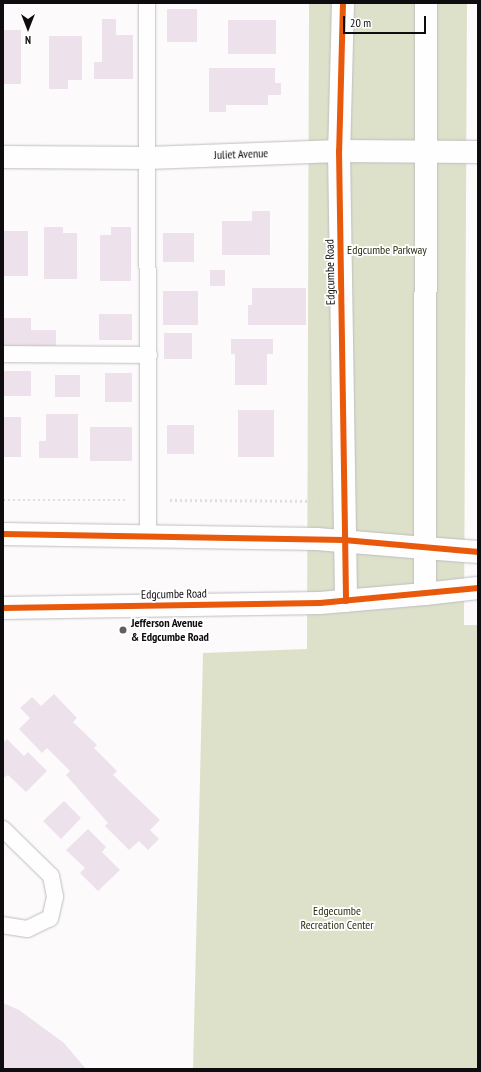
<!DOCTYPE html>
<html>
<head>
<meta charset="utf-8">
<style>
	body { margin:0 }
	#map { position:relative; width:481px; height:1072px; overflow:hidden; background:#fdfafc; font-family:"PT Sans Narrow",sans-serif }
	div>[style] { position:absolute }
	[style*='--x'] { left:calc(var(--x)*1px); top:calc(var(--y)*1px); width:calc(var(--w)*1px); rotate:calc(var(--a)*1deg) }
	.green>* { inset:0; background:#dee1ca }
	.building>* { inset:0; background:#ede1eb }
	.path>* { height:2.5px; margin-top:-1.25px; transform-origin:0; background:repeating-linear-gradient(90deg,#dfdfdf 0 2px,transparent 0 5px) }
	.roads { filter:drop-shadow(0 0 1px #bfbdbf) drop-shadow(0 0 1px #bfbdbf) }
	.lane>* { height:16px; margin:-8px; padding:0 8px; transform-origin:8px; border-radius:8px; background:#fffeff }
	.street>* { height:22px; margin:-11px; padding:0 11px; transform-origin:11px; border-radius:11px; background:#fffeff }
	.secondary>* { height:22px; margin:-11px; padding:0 11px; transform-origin:11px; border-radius:11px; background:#fffeff }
	.cycleway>* { height:6px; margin:-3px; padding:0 3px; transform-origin:3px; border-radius:3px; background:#e8590c }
	.dots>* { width:11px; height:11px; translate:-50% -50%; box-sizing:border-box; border:2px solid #fff; border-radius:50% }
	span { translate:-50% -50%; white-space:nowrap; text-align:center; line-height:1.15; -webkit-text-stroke:3.5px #fff; paint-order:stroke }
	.street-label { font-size:12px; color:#0e0c0e }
	.park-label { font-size:12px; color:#2c3011 }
	.poi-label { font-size:12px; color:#0e0c0e; font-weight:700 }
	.left { translate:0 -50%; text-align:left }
	.frame { position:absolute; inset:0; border:4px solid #0e0c0e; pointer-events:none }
	.north { position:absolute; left:8px; top:8px; width:40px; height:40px; -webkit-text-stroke:3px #fff; paint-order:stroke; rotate:180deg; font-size:11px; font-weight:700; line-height:16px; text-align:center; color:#0e0c0e }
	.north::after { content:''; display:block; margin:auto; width:14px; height:18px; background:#0e0c0e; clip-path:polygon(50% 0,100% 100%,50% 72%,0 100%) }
	.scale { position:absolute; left:343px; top:16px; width:83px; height:18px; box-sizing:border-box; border:2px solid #0e0c0e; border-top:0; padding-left:5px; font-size:12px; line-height:14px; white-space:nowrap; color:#0e0c0e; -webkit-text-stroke:3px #fff; paint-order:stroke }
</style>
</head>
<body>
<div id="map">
	<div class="green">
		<div style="clip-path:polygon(309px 3px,467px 3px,464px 625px,478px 625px,478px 1069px,193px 1069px,203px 653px,307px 649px)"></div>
	</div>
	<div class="building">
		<div style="clip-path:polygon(167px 9px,197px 9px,197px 42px,167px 42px)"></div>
		<div style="clip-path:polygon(102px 19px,116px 19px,116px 35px,133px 35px,133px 79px,94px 79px,94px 62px,102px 62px)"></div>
		<div style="clip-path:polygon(228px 20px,276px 20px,276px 54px,228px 54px)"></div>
		<div style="clip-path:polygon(3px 30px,21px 30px,21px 84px,3px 84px)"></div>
		<div style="clip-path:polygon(49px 36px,82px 36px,82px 80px,68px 80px,68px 89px,49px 89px)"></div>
		<div style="clip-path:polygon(209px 68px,275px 68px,275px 83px,281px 83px,281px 95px,268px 95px,268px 105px,226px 105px,226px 112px,209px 112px)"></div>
		<div style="clip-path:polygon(252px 211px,270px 211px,270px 255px,222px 255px,222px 221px,252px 221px)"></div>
		<div style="clip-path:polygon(44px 227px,63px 227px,63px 233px,77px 233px,77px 279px,44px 279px)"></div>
		<div style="clip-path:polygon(111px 227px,131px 227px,131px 281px,100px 281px,100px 235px,111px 235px)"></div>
		<div style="clip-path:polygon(3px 231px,28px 231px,28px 276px,3px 276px)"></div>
		<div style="clip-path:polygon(163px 233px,194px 233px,194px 262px,163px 262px)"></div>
		<div style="clip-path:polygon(210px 270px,225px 270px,225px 286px,210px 286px)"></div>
		<div style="clip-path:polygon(252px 288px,306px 288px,306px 325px,248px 325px,248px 305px,252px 305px)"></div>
		<div style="clip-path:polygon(163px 291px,198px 291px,198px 325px,163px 325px)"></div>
		<div style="clip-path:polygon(99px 314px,132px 314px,132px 340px,99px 340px)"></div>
		<div style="clip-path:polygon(3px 318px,31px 318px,31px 330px,56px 330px,56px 347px,3px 347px)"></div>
		<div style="clip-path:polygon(164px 333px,192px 333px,192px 359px,164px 359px)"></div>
		<div style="clip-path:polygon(231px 339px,273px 339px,273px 354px,267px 354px,267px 385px,235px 385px,235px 354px,231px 354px)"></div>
		<div style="clip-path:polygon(3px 371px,31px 371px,31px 396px,3px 396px)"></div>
		<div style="clip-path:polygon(105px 373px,132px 373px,132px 402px,105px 402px)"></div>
		<div style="clip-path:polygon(55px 375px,80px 375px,80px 397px,55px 397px)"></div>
		<div style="clip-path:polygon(238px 410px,274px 410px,274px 457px,238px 457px)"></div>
		<div style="clip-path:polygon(46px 414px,78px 414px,78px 458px,39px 458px,39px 441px,46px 441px)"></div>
		<div style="clip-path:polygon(3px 417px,21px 417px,21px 457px,3px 457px)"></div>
		<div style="clip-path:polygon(167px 425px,194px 425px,194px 454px,167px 454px)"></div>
		<div style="clip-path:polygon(90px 427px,132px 427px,132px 461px,90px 461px)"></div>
		<div style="clip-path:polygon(54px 694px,77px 718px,73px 722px,97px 745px,94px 748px,117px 771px,113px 775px,160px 820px,150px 830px,159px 839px,148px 850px,139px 841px,129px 850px,105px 826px,108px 823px,66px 775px,70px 771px,47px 748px,42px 753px,19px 729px,30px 718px,20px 708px,32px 697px,41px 706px)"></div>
		<div style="clip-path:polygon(7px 739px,24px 756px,28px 752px,47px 771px,26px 792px,8px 775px,3px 778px,3px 743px)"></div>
		<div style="clip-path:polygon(64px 801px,81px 818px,61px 839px,43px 821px)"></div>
		<div style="clip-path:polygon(88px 829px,106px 847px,102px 852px,120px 870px,98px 891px,80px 873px,85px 868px,66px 850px)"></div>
		<div style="clip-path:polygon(3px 1003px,19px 1010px,64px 1043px,86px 1069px,3px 1069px)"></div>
	</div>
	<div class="path">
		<div style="--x:3;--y:500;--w:124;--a:0"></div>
		<div style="--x:170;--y:500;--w:149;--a:0.4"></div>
	</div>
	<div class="roads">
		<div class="lane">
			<div style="--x:147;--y:3;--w:532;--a:89.89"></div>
			<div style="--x:3;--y:354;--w:146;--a:0.4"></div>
			<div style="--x:3;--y:829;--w:67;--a:44.4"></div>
			<div style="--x:51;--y:876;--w:21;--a:79"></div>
			<div style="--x:55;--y:897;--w:22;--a:103"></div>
			<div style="--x:50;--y:918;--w:25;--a:154"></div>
			<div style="--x:27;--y:929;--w:24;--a:-171"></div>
		</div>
		<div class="street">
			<div style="--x:3;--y:157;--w:145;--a:0.4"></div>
			<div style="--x:148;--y:158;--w:191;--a:-2.1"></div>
			<div style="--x:339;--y:151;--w:139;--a:0.4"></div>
			<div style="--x:425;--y:548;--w:53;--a:4.3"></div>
			<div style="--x:425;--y:594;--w:53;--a:-6.5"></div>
		</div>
		<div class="secondary">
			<div style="--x:343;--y:3;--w:148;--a:91.5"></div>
			<div style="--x:339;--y:151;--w:450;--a:89.1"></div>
			<div style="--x:3;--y:534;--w:314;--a:0.9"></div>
			<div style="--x:317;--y:539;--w:108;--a:4.8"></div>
			<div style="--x:3;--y:608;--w:317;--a:-0.9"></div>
			<div style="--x:320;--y:603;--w:105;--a:-4.9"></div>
			<div style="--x:425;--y:594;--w:591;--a:-89.9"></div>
		</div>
	</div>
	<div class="cycleway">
		<div style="--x:343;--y:3;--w:148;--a:91.5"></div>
		<div style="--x:339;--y:151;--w:450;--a:89.1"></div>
		<div style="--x:3;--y:534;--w:341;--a:1"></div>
		<div style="--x:344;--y:540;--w:135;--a:5.1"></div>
		<div style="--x:3;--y:608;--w:317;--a:-0.9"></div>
		<div style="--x:320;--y:603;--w:159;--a:-5.4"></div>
	</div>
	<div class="dots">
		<div style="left:123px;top:630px;background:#625f61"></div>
	</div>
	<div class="street-label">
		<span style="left:241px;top:154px;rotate:-2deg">Juliet Avenue</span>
		<span style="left:330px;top:272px;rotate:-91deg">Edgcumbe Road</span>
		<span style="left:174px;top:594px;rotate:-1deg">Edgcumbe Road</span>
	</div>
	<div class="park-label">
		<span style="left:387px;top:250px">Edgcumbe Parkway</span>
		<span style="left:337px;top:918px">Edgecumbe<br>Recreation Center</span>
	</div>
	<div class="poi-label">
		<span class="left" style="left:131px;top:630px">Jefferson Avenue<br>&amp; Edgcumbe Road</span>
	</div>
	<div class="frame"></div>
	<div class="north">N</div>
	<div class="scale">20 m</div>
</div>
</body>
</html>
